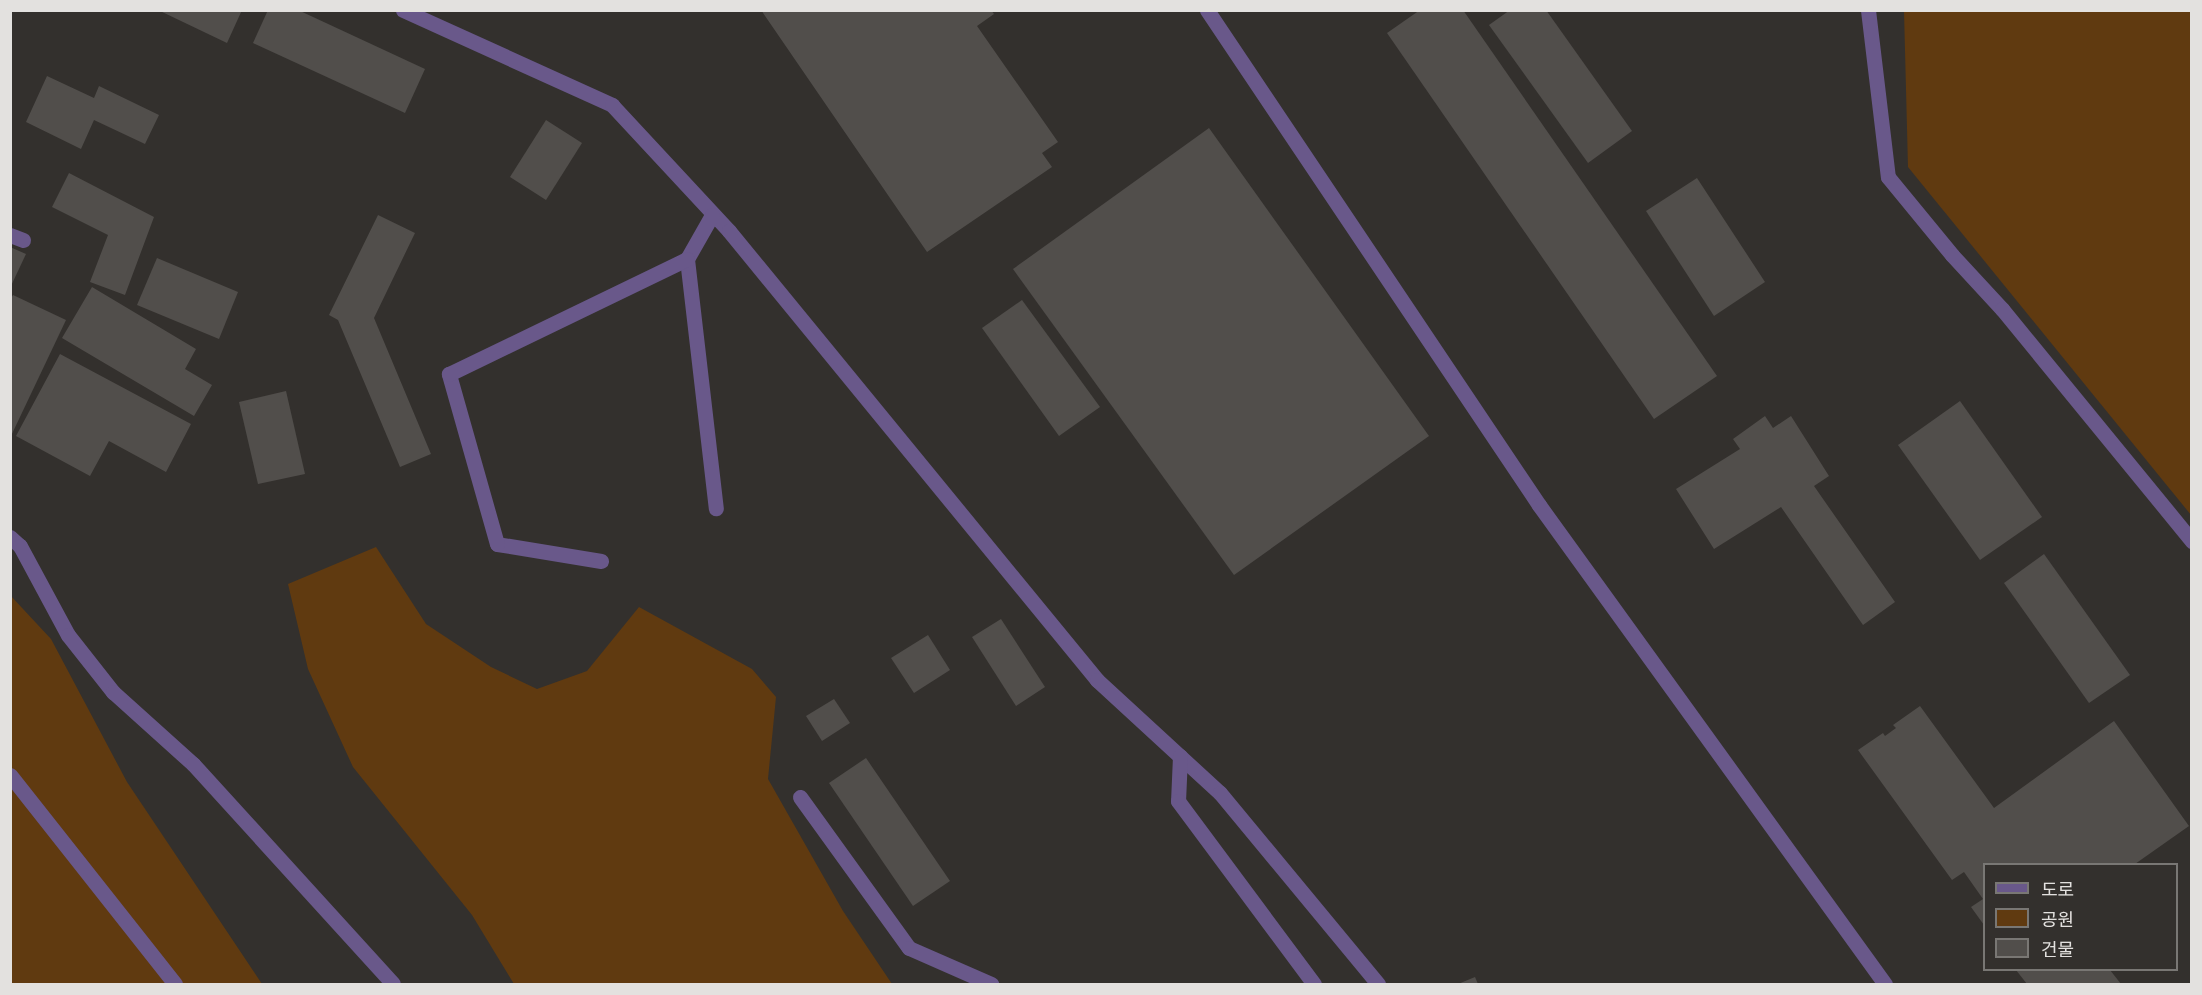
<!DOCTYPE html>
<html>
<head>
<meta charset="utf-8">
<style>
	body { margin:0 }
	#map { position:relative; width:2202px; height:995px; overflow:hidden; background:#33302d; font-family:"Archivo Narrow","Noto Sans KR",sans-serif }
	div>[style] { position:absolute }
	[style*='--x'] { left:calc(var(--x)*1px); top:calc(var(--y)*1px); width:calc(var(--w)*1px); rotate:calc(var(--a)*1deg) }
	.green>* { inset:0; background:#603a10 }
	.building>* { inset:0; background:#514e4b }
	.minor>* { height:15px; margin:-7.5px; padding:0 7.5px; transform-origin:7.5px; border-radius:7.5px; background:#69588a }
	span { translate:-50% -50%; white-space:nowrap; text-align:center; line-height:1.15; -webkit-text-stroke:5px #33302d; paint-order:stroke }
	.frame { position:absolute; inset:0; border:12px solid #e3e1df; pointer-events:none }
	.legend { position:absolute; left:1983px; top:863px; width:195px; height:108px; box-sizing:border-box; background:#33302d; border:2px solid #797774; margin:0; padding:8px 10px; list-style:none; font-size:18px; color:#e3e1df }
	.legend li { display:flex; align-items:center; gap:12px; height:30px }
	.legend b { width:30px; border:2px solid #797774 }
</style>
</head>
<body>
<div id="map">
	<div class="green">
		<div style="clip-path:polygon(1904px 11px,2191px 11px,2191px 515px,1908px 167px)"></div>
		<div style="clip-path:polygon(376px 547px,426px 624px,491px 667px,537px 689px,587px 671px,639px 607px,752px 669px,776px 697px,768px 779px,843px 911px,892px 984px,514px 984px,472px 915px,353px 767px,308px 669px,288px 584px)"></div>
		<div style="clip-path:polygon(10px 595px,51px 639px,127px 782px,262px 984px,11px 984px)"></div>
	</div>
	<div class="building">
		<div style="clip-path:polygon(158px 10px,242px 10px,227px 43px)"></div>
		<div style="clip-path:polygon(268px 10px,298px 10px,425px 69px,405px 113px,253px 43px)"></div>
		<div style="clip-path:polygon(761px 10px,991px 10px,994px 14px,977px 26px,1058px 142px,1042px 153px,1052px 167px,927px 252px)"></div>
		<div style="clip-path:polygon(1420px 10px,1463px 10px,1717px 376px,1654px 419px,1387px 33px)"></div>
		<div style="clip-path:polygon(1510px 10px,1546px 10px,1632px 131px,1588px 163px,1489px 25px)"></div>
		<div style="clip-path:polygon(47px 76px,94px 98px,99px 86px,159px 115px,145px 144px,94px 120px,81px 149px,26px 122px)"></div>
		<div style="clip-path:polygon(546px 120px,582px 143px,546px 200px,510px 177px)"></div>
		<div style="clip-path:polygon(1209px 128px,1429px 436px,1234px 575px,1013px 269px)"></div>
		<div style="clip-path:polygon(69px 173px,154px 217px,125px 295px,90px 282px,108px 235px,52px 207px)"></div>
		<div style="clip-path:polygon(1697px 178px,1765px 282px,1714px 316px,1646px 211px)"></div>
		<div style="clip-path:polygon(378px 215px,415px 233px,374px 318px,431px 454px,400px 467px,338px 320px,329px 315px)"></div>
		<div style="clip-path:polygon(10px 247px,26px 254px,10px 288px)"></div>
		<div style="clip-path:polygon(157px 258px,238px 292px,219px 339px,137px 305px)"></div>
		<div style="clip-path:polygon(92px 287px,196px 349px,185px 369px,212px 385px,194px 416px,62px 338px)"></div>
		<div style="clip-path:polygon(13px 295px,66px 320px,10px 438px,10px 300px)"></div>
		<div style="clip-path:polygon(1022px 300px,1100px 407px,1059px 436px,982px 328px)"></div>
		<div style="clip-path:polygon(60px 354px,191px 424px,166px 472px,109px 441px,90px 476px,16px 436px)"></div>
		<div style="clip-path:polygon(286px 391px,305px 474px,258px 484px,239px 402px)"></div>
		<div style="clip-path:polygon(1960px 401px,2042px 517px,1980px 560px,1898px 445px)"></div>
		<div style="clip-path:polygon(1765px 416px,1773px 428px,1791px 416px,1829px 476px,1814px 486px,1895px 602px,1863px 625px,1781px 507px,1714px 549px,1676px 489px,1740px 449px,1733px 439px)"></div>
		<div style="clip-path:polygon(2044px 554px,2130px 675px,2089px 703px,2004px 583px)"></div>
		<div style="clip-path:polygon(1001px 619px,1045px 687px,1016px 706px,972px 637px)"></div>
		<div style="clip-path:polygon(928px 635px,950px 670px,914px 693px,891px 658px)"></div>
		<div style="clip-path:polygon(834px 699px,850px 723px,822px 741px,806px 716px)"></div>
		<div style="clip-path:polygon(1920px 706px,1994px 808px,2114px 721px,2189px 826px,2135px 864px,1984px 864px,1984px 925px,1971px 907px,1983px 899px,1964px 872px,1952px 880px,1858px 750px,1883px 733px,1885px 736px,1896px 728px,1893px 725px)"></div>
		<div style="clip-path:polygon(866px 758px,950px 881px,913px 906px,829px 783px)"></div>
		<div style="clip-path:polygon(2016px 970px,2110px 970px,2121px 984px,2027px 984px)"></div>
		<div style="clip-path:polygon(1475px 977px,1478px 984px,1458px 984px)"></div>
	</div>
	<div class="minor">
		<div style="--x:403;--y:10;--w:230;--a:24.4"></div>
		<div style="--x:612;--y:105;--w:172;--a:47.1"></div>
		<div style="--x:729;--y:231;--w:581;--a:50.66"></div>
		<div style="--x:1097;--y:680;--w:167;--a:42.6"></div>
		<div style="--x:1220;--y:793;--w:248;--a:50.4"></div>
		<div style="--x:1207;--y:10;--w:596;--a:56.15"></div>
		<div style="--x:1539;--y:505;--w:591;--a:54.16"></div>
		<div style="--x:1868;--y:10;--w:168;--a:83.2"></div>
		<div style="--x:1888;--y:177;--w:101;--a:50.6"></div>
		<div style="--x:1952;--y:255;--w:74;--a:47.2"></div>
		<div style="--x:2002;--y:309;--w:300;--a:50.7"></div>
		<div style="--x:712;--y:215;--w:51;--a:119.6"></div>
		<div style="--x:687;--y:259;--w:251;--a:83.4"></div>
		<div style="--x:10;--y:235;--w:14;--a:21"></div>
		<div style="--x:10;--y:537;--w:13;--a:42"></div>
		<div style="--x:20;--y:546;--w:101;--a:61.7"></div>
		<div style="--x:68;--y:635;--w:73;--a:51.7"></div>
		<div style="--x:113;--y:692;--w:108;--a:42"></div>
		<div style="--x:193;--y:764;--w:297;--a:47.7"></div>
		<div style="--x:601;--y:561;--w:105;--a:-170.7"></div>
		<div style="--x:497;--y:544;--w:177;--a:-105.8"></div>
		<div style="--x:449;--y:374;--w:264;--a:-25.8"></div>
		<div style="--x:1180;--y:756;--w:45;--a:92.5"></div>
		<div style="--x:1178;--y:801;--w:228;--a:53.4"></div>
		<div style="--x:10;--y:775;--w:266;--a:51.7"></div>
		<div style="--x:800;--y:797;--w:186;--a:54.2"></div>
		<div style="--x:909;--y:948;--w:90;--a:23.7"></div>
	</div>
	<div class="frame"></div>
	<ul class="legend">
	<li><b style="height:8px;background:#69588a"></b>도로</li>
	<li><b style="height:16px;background:#603a10"></b>공원</li>
	<li><b style="height:16px;background:#514e4b"></b>건물</li>
	</ul>
</div>
</body>
</html>
